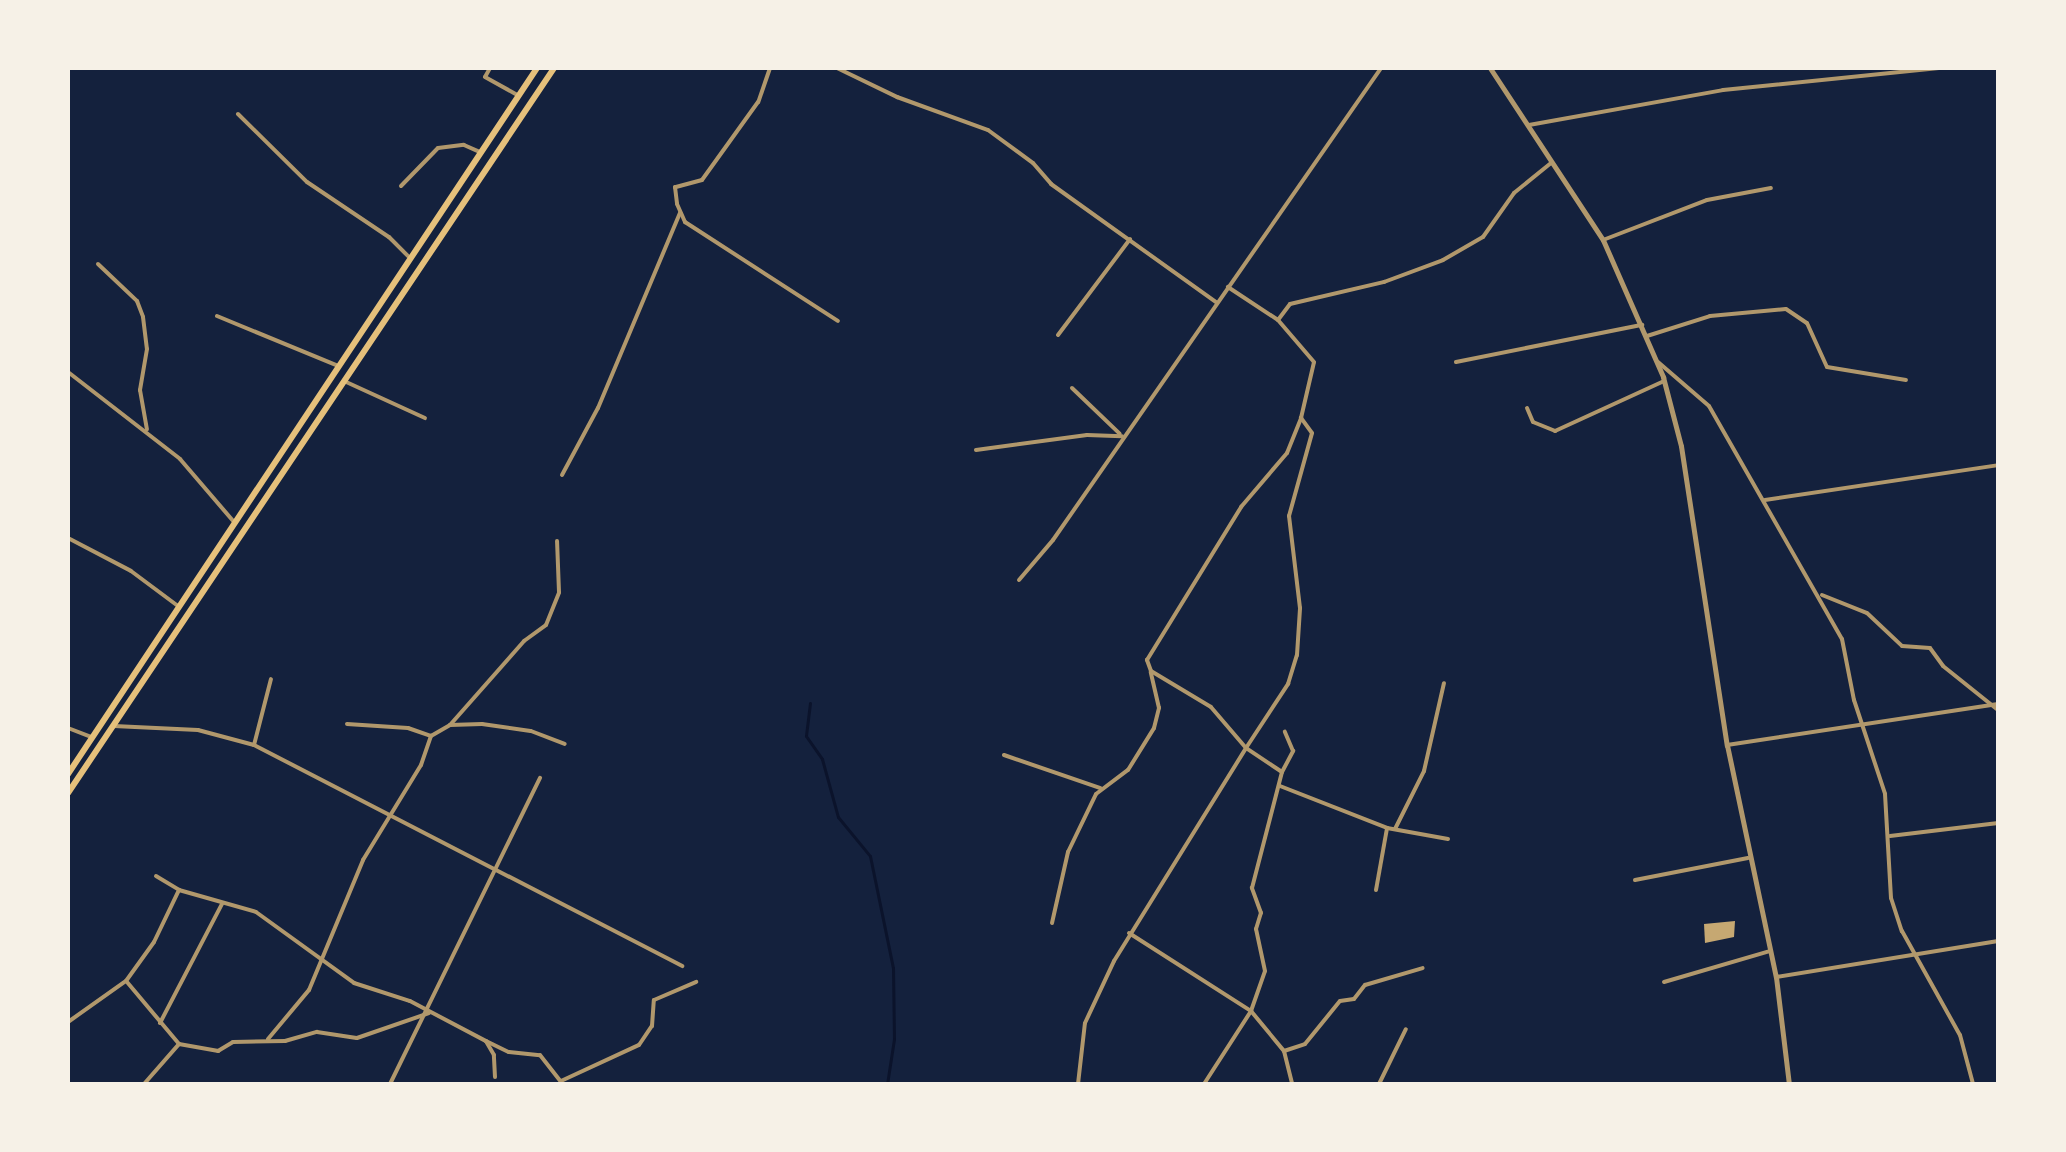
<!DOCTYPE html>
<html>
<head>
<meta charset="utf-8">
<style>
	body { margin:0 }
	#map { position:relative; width:2066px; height:1152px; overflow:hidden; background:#14213d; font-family:"Asap Condensed",sans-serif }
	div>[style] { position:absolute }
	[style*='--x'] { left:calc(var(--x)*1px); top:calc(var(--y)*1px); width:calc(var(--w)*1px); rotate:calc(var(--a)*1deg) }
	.stream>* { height:3px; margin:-1.5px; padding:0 1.5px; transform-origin:1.5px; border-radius:1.5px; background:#0b132b }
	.building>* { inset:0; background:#c6a872 }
	.minor>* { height:4px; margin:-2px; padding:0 2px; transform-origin:2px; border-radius:2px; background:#b1986c }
	.tertiary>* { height:5px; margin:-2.5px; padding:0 2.5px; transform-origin:2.5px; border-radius:2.5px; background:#b1986c }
	.primary>* { height:6px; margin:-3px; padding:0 3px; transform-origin:3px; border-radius:3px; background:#e5c07b }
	span { translate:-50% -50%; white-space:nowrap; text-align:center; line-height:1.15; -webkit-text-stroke:6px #f6f1e7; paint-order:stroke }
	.frame { position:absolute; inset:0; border:70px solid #f6f1e7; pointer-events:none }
</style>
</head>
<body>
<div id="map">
	<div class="stream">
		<div style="--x:810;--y:703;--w:33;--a:97"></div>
		<div style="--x:806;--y:736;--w:28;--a:55"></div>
		<div style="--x:822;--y:759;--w:60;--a:74.6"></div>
		<div style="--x:838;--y:817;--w:50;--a:50.6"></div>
		<div style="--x:870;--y:856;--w:114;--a:78.4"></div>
		<div style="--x:893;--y:968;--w:71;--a:89.2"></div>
		<div style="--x:894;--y:1039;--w:46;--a:98.8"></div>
	</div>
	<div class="building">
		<div style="clip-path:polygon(1735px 921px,1734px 937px,1705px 943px,1704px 924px)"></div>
	</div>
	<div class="minor">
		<div style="--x:490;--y:68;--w:10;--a:119"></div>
		<div style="--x:485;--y:77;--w:39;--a:29"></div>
		<div style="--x:770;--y:68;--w:36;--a:109"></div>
		<div style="--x:758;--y:102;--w:96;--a:125.7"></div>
		<div style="--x:702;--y:180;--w:28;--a:165"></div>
		<div style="--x:675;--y:187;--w:17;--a:83"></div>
		<div style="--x:677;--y:204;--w:20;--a:66"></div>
		<div style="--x:685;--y:222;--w:182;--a:32.9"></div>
		<div style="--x:837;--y:68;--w:67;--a:25.8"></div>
		<div style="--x:897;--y:97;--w:97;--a:19.9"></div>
		<div style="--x:988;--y:130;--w:56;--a:36.3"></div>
		<div style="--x:1033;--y:163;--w:28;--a:49"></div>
		<div style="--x:1051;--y:184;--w:203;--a:35.6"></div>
		<div style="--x:238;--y:114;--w:97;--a:44.6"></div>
		<div style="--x:307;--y:182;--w:99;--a:33.9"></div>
		<div style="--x:389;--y:237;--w:27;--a:45"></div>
		<div style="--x:1529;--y:125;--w:197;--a:-10.2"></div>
		<div style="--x:1723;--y:90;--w:217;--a:-5.8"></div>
		<div style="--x:401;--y:186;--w:53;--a:-45.8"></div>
		<div style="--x:438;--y:148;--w:26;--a:-7"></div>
		<div style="--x:464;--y:145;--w:17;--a:24"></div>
		<div style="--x:1603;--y:240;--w:111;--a:-21"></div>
		<div style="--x:1707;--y:200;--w:65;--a:-10.6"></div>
		<div style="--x:98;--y:264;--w:54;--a:43.5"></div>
		<div style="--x:137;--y:301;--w:17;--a:69"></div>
		<div style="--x:143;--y:317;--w:32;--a:83"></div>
		<div style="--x:147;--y:349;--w:42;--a:99.7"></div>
		<div style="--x:140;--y:390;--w:40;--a:80"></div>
		<div style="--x:217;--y:316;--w:129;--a:22.4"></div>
		<div style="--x:1278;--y:320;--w:20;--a:-53"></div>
		<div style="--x:1290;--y:304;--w:97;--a:-13.2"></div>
		<div style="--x:1384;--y:282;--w:63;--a:-20.4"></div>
		<div style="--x:1443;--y:260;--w:46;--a:-29.9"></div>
		<div style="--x:1483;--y:237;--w:54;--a:-54.8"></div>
		<div style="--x:1514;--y:193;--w:48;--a:-39"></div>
		<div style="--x:1058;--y:335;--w:120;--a:-53.1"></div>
		<div style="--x:1647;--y:336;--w:66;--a:-17.6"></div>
		<div style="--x:1710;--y:316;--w:76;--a:-5.3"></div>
		<div style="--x:1786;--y:309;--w:25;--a:34"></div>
		<div style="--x:1807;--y:323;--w:48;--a:65.6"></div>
		<div style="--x:1827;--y:367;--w:80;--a:9.3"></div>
		<div style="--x:1456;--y:362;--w:190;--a:-11.3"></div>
		<div style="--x:1658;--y:362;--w:67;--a:40.8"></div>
		<div style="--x:1709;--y:406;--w:268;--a:60.3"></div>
		<div style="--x:1842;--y:639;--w:62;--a:78.9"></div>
		<div style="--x:1854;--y:700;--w:99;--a:71.7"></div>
		<div style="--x:1885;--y:794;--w:104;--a:86.7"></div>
		<div style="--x:1891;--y:898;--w:35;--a:72"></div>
		<div style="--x:1902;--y:931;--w:119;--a:60.9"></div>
		<div style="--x:1960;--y:1035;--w:51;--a:75.1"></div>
		<div style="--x:68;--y:372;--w:142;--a:37.8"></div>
		<div style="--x:180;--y:459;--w:83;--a:49.4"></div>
		<div style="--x:344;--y:381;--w:89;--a:24.6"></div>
		<div style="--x:1072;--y:388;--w:66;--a:43.8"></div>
		<div style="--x:1527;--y:408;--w:15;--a:67"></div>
		<div style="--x:1533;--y:422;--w:24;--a:22"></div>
		<div style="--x:1555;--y:431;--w:120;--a:-24.6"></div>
		<div style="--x:976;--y:450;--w:112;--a:-7.7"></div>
		<div style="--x:1087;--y:435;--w:35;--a:2"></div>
		<div style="--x:562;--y:475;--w:76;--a:-61.8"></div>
		<div style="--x:598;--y:408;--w:212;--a:-67.2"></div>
		<div style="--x:1765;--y:500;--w:236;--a:-8.5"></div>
		<div style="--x:68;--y:538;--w:71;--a:27.6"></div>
		<div style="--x:131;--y:571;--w:59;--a:36.7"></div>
		<div style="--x:1019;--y:580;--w:52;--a:-49.6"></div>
		<div style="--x:1053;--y:540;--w:575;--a:-55.2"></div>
		<div style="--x:1822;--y:595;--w:48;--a:21.8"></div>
		<div style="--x:1867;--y:613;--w:48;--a:43.3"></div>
		<div style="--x:1902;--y:646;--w:28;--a:4"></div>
		<div style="--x:1930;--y:648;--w:22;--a:54"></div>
		<div style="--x:1943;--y:666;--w:70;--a:38.7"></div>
		<div style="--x:347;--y:724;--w:61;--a:3.8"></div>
		<div style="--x:408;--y:728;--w:24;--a:19"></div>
		<div style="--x:431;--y:736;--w:22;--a:-30"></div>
		<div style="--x:450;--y:725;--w:32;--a:-2"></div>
		<div style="--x:482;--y:724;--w:49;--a:8.1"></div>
		<div style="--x:531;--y:731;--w:36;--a:21"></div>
		<div style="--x:450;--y:725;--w:112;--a:-48.6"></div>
		<div style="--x:524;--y:641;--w:27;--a:-36"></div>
		<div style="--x:546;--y:625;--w:35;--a:-68"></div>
		<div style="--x:559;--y:592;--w:51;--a:-92.2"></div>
		<div style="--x:114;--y:726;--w:84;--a:2.7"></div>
		<div style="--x:198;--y:730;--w:58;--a:15"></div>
		<div style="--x:254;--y:745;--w:482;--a:27.3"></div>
		<div style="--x:68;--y:728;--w:26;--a:21"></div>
		<div style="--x:254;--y:745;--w:68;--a:-75.6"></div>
		<div style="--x:1727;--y:745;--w:274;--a:-8.6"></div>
		<div style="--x:1004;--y:755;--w:102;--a:19"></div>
		<div style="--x:1282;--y:772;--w:24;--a:-62"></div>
		<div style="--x:1293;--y:751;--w:21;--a:-113"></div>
		<div style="--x:1280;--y:786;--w:115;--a:21.4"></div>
		<div style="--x:1387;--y:828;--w:62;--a:10.2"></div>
		<div style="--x:1395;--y:829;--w:65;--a:-63.4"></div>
		<div style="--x:1424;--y:771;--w:90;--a:-77.2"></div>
		<div style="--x:1890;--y:836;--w:109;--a:-6.9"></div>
		<div style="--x:156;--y:876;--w:27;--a:31"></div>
		<div style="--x:179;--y:890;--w:80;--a:15.9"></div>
		<div style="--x:256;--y:912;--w:121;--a:35.9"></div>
		<div style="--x:354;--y:983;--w:59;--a:17.8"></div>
		<div style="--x:410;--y:1001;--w:86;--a:27.8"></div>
		<div style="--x:1635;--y:880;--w:115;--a:-11"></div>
		<div style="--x:1376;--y:890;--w:63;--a:-79.9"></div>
		<div style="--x:1052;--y:923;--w:73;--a:-77.3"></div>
		<div style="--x:1068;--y:852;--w:64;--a:-64.2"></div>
		<div style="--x:1096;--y:794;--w:40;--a:-37"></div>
		<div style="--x:1128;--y:770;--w:49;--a:-58.2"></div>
		<div style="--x:1154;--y:728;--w:21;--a:-76"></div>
		<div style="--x:1159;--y:708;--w:37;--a:-103"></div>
		<div style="--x:1129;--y:933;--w:145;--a:32.6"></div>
		<div style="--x:1251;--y:1011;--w:52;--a:50.5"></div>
		<div style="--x:1284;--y:1051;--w:34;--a:76"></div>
		<div style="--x:1776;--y:977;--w:225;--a:-9.2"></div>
		<div style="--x:127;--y:982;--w:81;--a:50"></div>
		<div style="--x:1664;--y:982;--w:110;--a:-16.3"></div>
		<div style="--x:68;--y:1022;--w:71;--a:-35.3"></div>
		<div style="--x:126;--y:981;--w:48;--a:-54.3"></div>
		<div style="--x:154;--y:942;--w:58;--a:-64.3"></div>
		<div style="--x:160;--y:1023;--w:134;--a:-62.5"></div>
		<div style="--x:268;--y:1039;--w:64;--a:-50.1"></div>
		<div style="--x:309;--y:990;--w:141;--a:-67.4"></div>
		<div style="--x:363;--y:860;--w:111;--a:-58.6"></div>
		<div style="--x:421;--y:765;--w:31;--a:-71"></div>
		<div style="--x:1284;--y:1051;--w:22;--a:-18"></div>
		<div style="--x:1305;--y:1044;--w:55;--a:-50.9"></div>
		<div style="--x:1340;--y:1001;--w:14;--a:-8"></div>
		<div style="--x:1354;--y:999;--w:18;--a:-52"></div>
		<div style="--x:1365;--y:985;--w:60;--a:-16.3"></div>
		<div style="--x:495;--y:1077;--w:22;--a:-93"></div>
		<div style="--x:494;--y:1055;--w:16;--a:-120"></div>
		<div style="--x:486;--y:1041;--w:25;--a:26"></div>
		<div style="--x:509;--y:1052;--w:31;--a:6"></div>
		<div style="--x:540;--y:1055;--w:34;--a:52"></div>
		<div style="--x:561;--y:1081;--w:86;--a:-24.8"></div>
		<div style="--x:639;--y:1045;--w:23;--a:-56"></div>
		<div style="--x:652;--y:1026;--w:26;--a:-86"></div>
		<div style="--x:654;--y:1000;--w:46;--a:-23.2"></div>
		<div style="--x:144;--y:1084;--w:53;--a:-48.8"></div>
		<div style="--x:179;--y:1044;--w:40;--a:10"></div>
		<div style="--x:218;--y:1051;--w:17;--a:-31"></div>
		<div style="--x:233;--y:1042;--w:52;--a:-1.1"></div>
		<div style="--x:285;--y:1041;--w:33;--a:-16"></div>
		<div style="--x:317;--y:1032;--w:40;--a:8.5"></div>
		<div style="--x:357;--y:1038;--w:76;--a:-19.1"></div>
		<div style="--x:390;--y:1084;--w:341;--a:-63.9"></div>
		<div style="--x:1078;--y:1084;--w:61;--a:-83.5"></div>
		<div style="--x:1085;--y:1023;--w:68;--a:-64.9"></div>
		<div style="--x:1114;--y:961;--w:251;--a:-58.2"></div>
		<div style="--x:1246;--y:748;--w:54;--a:-130.5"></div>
		<div style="--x:1211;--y:707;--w:70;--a:-149"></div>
		<div style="--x:1151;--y:671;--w:12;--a:-110"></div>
		<div style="--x:1147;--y:660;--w:180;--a:-58.4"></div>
		<div style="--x:1241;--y:507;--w:71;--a:-49.6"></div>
		<div style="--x:1287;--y:453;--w:38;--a:-68"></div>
		<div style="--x:1204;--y:1084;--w:87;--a:-57.2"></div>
		<div style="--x:1251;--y:1011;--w:42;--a:-70.7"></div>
		<div style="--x:1265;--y:971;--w:43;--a:-102.1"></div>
		<div style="--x:1256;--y:929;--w:17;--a:-73"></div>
		<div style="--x:1261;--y:913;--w:27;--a:-110"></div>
		<div style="--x:1252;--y:888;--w:120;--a:-75.5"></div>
		<div style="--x:1282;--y:772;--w:43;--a:-146.3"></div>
		<div style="--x:1246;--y:748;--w:77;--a:-56.7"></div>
		<div style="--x:1288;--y:684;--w:30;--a:-73"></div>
		<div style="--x:1297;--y:655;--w:47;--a:-86.3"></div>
		<div style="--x:1300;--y:608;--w:93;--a:-96.8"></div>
		<div style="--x:1289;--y:516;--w:86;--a:-74.5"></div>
		<div style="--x:1312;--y:433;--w:19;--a:-126"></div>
		<div style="--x:1301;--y:418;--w:57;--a:-76.9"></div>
		<div style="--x:1314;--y:362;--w:55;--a:-130.6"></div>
		<div style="--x:1278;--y:320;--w:60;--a:-146.6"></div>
		<div style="--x:1379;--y:1084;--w:61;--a:-63.9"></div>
	</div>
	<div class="tertiary">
		<div style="--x:1490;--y:68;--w:206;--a:56.7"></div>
		<div style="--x:1603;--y:240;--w:150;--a:66.3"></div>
		<div style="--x:1663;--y:377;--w:71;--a:75.4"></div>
		<div style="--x:1681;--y:446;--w:303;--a:81.3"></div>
		<div style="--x:1727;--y:745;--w:237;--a:78.1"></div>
		<div style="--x:1776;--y:977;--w:108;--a:83.1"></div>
	</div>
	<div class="primary">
		<div style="--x:68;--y:774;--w:848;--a:-56.4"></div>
		<div style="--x:68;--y:793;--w:873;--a:-56.16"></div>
	</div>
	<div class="frame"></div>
</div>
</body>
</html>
